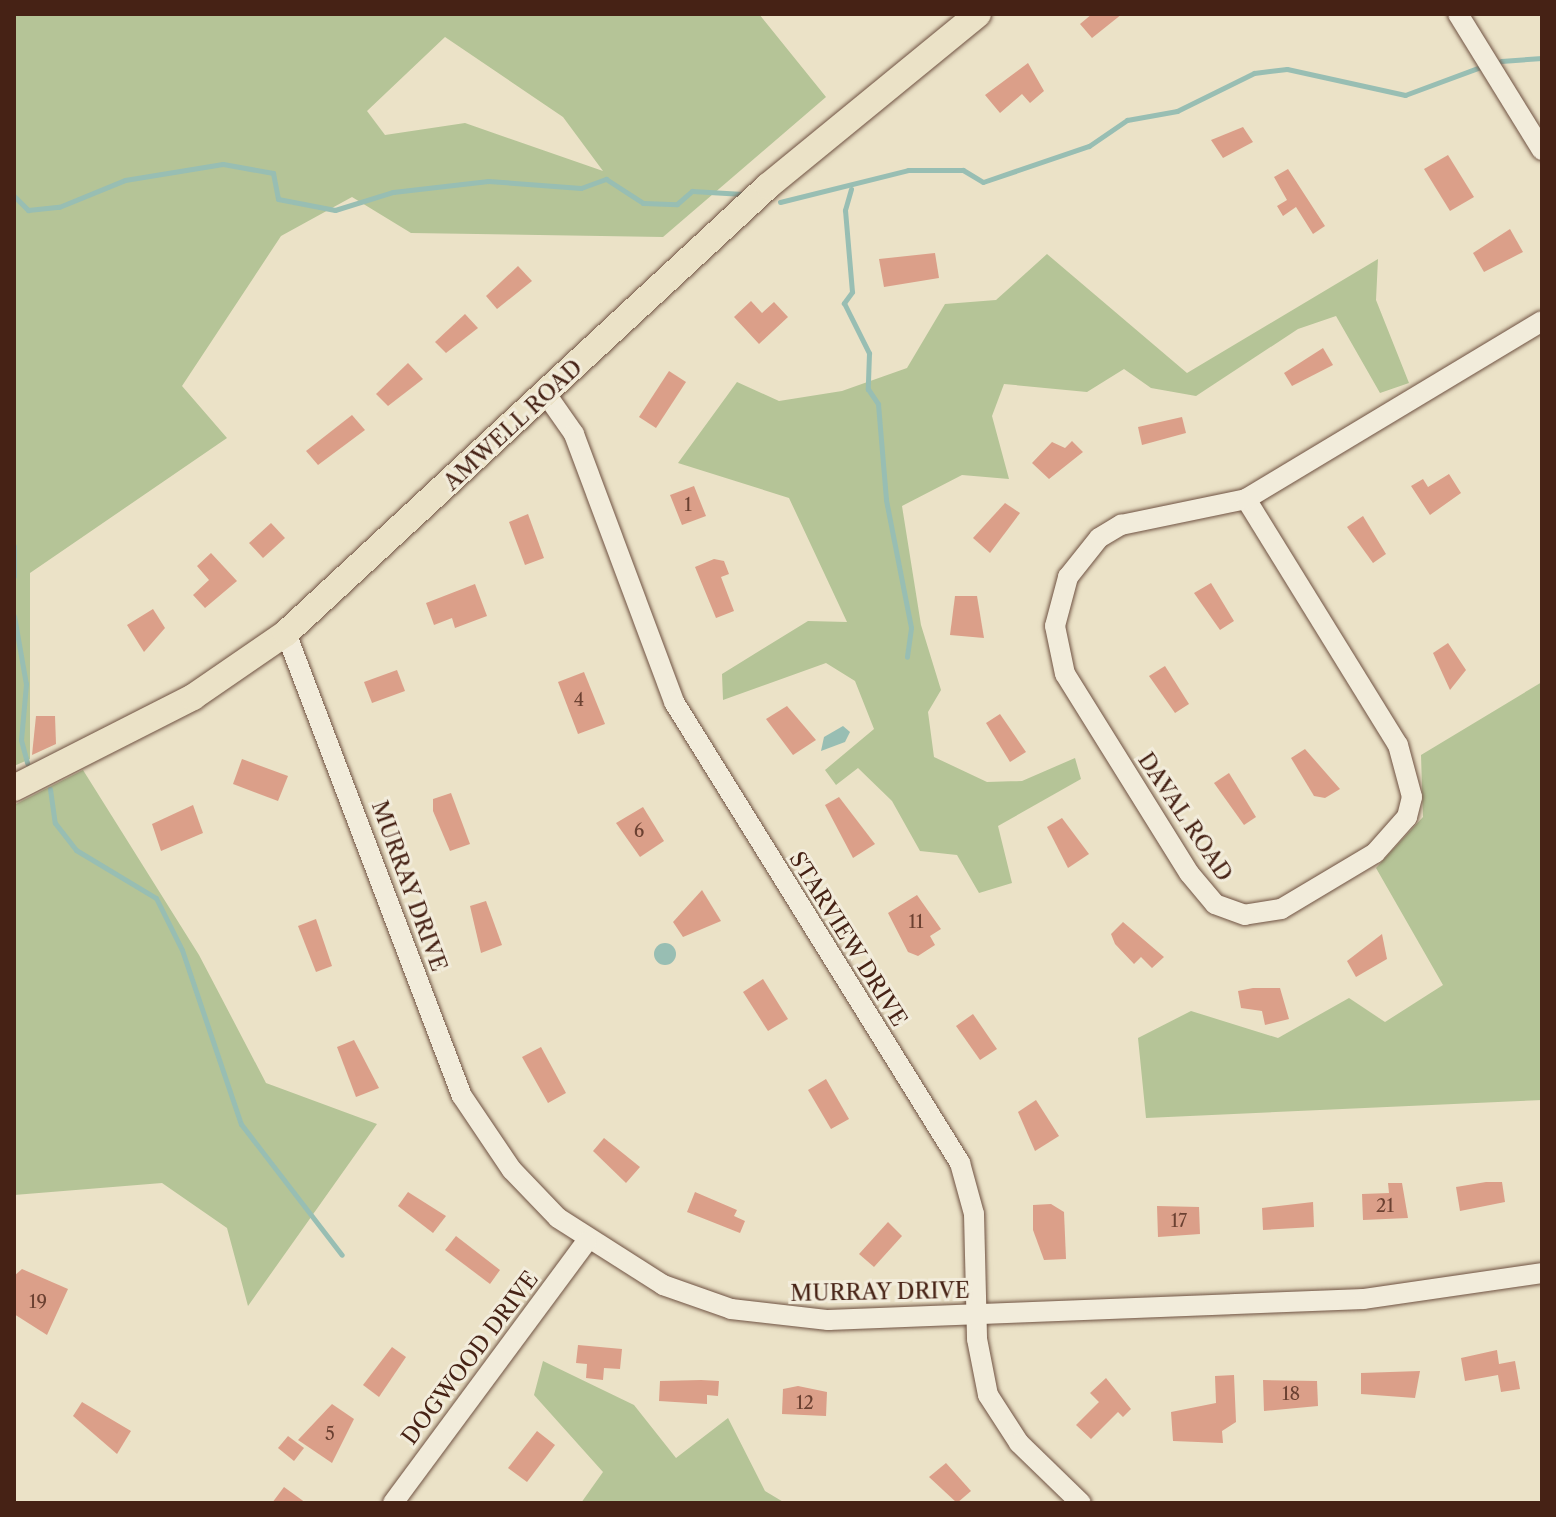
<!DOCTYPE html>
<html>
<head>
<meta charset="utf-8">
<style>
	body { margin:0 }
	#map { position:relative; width:1556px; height:1517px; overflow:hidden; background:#ebe2c7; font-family:"Libre Caslon Text",serif }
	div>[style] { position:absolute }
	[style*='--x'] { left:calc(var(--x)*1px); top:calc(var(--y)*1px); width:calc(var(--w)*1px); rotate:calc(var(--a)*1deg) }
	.green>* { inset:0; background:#b5c497 }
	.water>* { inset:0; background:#98beb3 }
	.round { border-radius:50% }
	.stream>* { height:5px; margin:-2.5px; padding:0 2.5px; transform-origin:2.5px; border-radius:2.5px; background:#98beb3 }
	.building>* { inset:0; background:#db9f89 }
	.roads { filter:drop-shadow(0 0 2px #6f5242) drop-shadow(0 0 2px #6f5242) }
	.minor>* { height:20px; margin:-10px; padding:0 10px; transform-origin:10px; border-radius:10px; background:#f2ecdb }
	.major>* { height:26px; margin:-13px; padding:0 13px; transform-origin:13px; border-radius:13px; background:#ebe2c7 }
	span { translate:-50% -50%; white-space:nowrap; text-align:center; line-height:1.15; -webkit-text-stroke:6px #f2ecdb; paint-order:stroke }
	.number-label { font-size:18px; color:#6b4132 }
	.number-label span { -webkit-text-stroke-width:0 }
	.street-label { font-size:22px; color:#462215 }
	.frame { position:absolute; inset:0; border:16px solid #462215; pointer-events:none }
</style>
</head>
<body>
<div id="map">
	<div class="green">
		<div style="clip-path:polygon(evenodd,14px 14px,759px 14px,826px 97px,663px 237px,411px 233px,352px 197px,281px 236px,182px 386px,227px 438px,30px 573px,30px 759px,14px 766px,14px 14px,445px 37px,563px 117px,603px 171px,465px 123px,385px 135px,367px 111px,445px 37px)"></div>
		<div style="clip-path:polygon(1047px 254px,1187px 373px,1378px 259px,1376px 300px,1409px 383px,1380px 393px,1336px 316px,1298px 329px,1196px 396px,1151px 388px,1124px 369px,1087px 392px,1004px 384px,992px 416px,1009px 479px,962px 475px,902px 506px,921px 625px,941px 690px,928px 712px,934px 757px,987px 782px,1022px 781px,1075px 758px,1081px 779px,998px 826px,1012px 883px,979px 893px,957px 855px,920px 851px,892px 801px,858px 768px,836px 785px,825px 770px,874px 729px,855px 681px,826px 663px,723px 700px,722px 674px,808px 621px,847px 622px,789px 498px,678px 463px,737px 382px,779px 401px,842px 391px,907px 368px,945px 304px,996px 300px)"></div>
		<div style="clip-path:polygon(1542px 682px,1542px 1100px,1146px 1118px,1138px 1038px,1191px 1011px,1278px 1038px,1349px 998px,1385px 1022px,1443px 985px,1376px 868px,1423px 817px,1421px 755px)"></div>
		<div style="clip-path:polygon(83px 770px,199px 955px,266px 1083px,377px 1124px,248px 1306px,227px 1228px,162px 1183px,14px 1195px,14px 805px)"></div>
		<div style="clip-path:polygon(543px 1361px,634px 1405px,676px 1458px,728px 1418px,765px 1491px,785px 1503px,581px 1503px,603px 1472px,534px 1395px)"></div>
	</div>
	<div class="water">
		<div style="clip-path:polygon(843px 726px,850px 732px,845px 742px,821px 751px,824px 737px)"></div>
		<div class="round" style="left:654px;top:943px;width:22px;height:22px"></div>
	</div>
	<div class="stream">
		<div style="--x:1501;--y:61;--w:41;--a:-4.2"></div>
		<div style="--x:851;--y:189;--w:22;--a:106"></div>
		<div style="--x:845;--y:210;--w:82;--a:85.1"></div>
		<div style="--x:852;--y:292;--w:14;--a:126"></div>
		<div style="--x:844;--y:303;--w:56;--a:63.4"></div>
		<div style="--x:869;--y:353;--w:36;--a:92"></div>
		<div style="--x:868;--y:389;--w:18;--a:56"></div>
		<div style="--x:878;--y:404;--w:96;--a:85.2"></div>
		<div style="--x:886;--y:500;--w:130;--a:78.9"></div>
		<div style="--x:911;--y:628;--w:29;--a:98"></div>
		<div style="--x:14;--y:196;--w:20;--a:45"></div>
		<div style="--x:28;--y:210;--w:31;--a:-6"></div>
		<div style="--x:59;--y:207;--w:71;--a:-22.2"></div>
		<div style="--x:125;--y:180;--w:99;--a:-9.3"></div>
		<div style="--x:223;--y:164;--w:51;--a:10.2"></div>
		<div style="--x:273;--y:173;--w:26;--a:79"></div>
		<div style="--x:278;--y:199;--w:58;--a:10.9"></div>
		<div style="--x:335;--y:210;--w:61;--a:-17.2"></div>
		<div style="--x:393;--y:192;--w:96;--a:-6.6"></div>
		<div style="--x:488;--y:181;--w:93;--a:4.3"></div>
		<div style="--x:581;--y:188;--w:27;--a:-20"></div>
		<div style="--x:606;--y:179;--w:44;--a:33"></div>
		<div style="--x:643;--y:203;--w:34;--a:2"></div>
		<div style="--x:677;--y:204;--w:20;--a:-41"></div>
		<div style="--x:692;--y:191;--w:51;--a:3.4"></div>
		<div style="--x:780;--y:202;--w:132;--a:-14"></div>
		<div style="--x:908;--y:170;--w:55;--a:0"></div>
		<div style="--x:963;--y:170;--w:23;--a:31"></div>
		<div style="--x:983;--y:182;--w:112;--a:-18.8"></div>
		<div style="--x:1089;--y:146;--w:46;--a:-34.4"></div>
		<div style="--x:1127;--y:120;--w:51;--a:-10.2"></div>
		<div style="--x:1177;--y:111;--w:86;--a:-26.3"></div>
		<div style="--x:1254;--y:73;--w:33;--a:-7"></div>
		<div style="--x:1287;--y:69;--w:121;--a:12.4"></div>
		<div style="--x:1405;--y:95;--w:78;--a:-20.3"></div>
		<div style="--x:14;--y:546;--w:30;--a:90"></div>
		<div style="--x:14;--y:616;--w:69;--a:80"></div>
		<div style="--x:26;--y:684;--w:56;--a:95.1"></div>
		<div style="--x:21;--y:740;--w:24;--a:75"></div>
		<div style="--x:50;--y:789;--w:34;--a:82"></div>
		<div style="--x:55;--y:823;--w:34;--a:52"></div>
		<div style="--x:76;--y:850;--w:93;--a:31"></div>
		<div style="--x:156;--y:898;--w:58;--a:63.4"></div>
		<div style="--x:182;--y:950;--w:184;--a:71.3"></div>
		<div style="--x:241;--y:1124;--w:165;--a:52.4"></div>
	</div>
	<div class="building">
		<div style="clip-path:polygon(1092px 14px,1122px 14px,1092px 38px,1080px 24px)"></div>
		<div style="clip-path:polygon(1028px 63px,1044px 91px,1030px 103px,1022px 94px,1000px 113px,985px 95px)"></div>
		<div style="clip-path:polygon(1243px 127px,1253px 142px,1223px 158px,1211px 140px)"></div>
		<div style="clip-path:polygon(1448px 155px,1474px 197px,1450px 211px,1424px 169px)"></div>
		<div style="clip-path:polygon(1288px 169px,1325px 226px,1313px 234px,1296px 207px,1283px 216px,1277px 206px,1287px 200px,1274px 177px)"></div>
		<div style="clip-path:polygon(1510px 229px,1523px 252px,1484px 272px,1473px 253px)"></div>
		<div style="clip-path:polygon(935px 253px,939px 278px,884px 287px,879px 259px)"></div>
		<div style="clip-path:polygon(518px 266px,532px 281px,497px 309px,486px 296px)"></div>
		<div style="clip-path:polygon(751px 301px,762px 313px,774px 302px,788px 317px,759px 344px,734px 317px)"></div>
		<div style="clip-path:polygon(465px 314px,478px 328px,446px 353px,435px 342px)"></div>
		<div style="clip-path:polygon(1323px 348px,1333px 365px,1292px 386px,1284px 373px)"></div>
		<div style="clip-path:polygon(408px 363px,423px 379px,388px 406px,376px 394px)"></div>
		<div style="clip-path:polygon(669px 371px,686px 382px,656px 428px,639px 417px)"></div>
		<div style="clip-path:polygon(352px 415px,365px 430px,318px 465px,306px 451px)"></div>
		<div style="clip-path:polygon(1182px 417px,1186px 433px,1142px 445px,1138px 427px)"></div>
		<div style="clip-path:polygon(1072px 441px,1083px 452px,1049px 479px,1032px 463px,1052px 442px,1065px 448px)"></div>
		<div style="clip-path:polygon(1449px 474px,1461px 493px,1430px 515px,1411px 486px,1423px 479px,1428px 487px)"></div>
		<div style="clip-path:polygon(694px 486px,706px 516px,682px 525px,670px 495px)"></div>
		<div style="clip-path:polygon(1005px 503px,1020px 513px,990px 553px,973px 538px)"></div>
		<div style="clip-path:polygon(528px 514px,544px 558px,525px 565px,509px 522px)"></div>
		<div style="clip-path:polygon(1363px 516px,1386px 554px,1373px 563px,1347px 527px)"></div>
		<div style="clip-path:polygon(271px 523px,285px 538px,263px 558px,249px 543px)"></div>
		<div style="clip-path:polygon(211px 553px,237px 581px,205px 608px,193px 595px,209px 580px,197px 566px)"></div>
		<div style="clip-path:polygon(714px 559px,724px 561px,729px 574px,721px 577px,734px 611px,716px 618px,695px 567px)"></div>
		<div style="clip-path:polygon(1211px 583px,1234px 621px,1220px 630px,1194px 593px)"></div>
		<div style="clip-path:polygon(475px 584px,487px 616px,455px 628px,452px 618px,434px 625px,426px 603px)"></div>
		<div style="clip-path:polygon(955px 596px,977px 596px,984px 638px,950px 635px)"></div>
		<div style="clip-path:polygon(153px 609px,165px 628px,144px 652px,127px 625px)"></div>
		<div style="clip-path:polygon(1448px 643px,1466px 670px,1450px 690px,1433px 653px)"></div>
		<div style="clip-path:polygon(1165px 666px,1189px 704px,1175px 713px,1149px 676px)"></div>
		<div style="clip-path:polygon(397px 670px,405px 691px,372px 703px,364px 682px)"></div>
		<div style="clip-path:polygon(584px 672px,605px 724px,578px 734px,558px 682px)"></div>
		<div style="clip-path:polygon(787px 706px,816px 740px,793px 755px,766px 719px)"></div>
		<div style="clip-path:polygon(1000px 714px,1026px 752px,1010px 762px,986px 723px)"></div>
		<div style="clip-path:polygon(36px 716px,55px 716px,56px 744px,32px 755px)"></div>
		<div style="clip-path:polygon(1305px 749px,1340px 789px,1325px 798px,1314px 796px,1291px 758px)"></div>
		<div style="clip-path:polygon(242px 759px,288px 776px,278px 801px,233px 784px)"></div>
		<div style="clip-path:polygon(1229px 773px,1256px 817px,1244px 825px,1214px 783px)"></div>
		<div style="clip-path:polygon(451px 793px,470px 844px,450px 851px,433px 811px,433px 799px)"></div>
		<div style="clip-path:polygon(839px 797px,875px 844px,853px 858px,825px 805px)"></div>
		<div style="clip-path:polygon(193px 805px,203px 833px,161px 851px,152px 824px)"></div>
		<div style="clip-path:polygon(643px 807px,664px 841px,640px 857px,616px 823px)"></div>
		<div style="clip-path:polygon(1062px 818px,1089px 854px,1068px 868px,1047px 827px)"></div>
		<div style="clip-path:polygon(702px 890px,721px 921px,683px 937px,673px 922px)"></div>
		<div style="clip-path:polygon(917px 895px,941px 929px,930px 936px,935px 945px,918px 956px,908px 952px,888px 913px)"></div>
		<div style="clip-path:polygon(486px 901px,502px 945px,481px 953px,470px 906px)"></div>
		<div style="clip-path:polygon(316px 919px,332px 966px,316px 972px,298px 926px)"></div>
		<div style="clip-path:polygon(1123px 922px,1164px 957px,1152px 968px,1141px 957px,1134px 964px,1115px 944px,1111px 934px)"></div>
		<div style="clip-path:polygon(1382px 934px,1387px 959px,1356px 977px,1347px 961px)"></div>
		<div style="clip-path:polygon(763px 979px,788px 1019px,768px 1031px,743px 992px)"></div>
		<div style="clip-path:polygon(1253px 988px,1280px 988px,1289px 1019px,1265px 1025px,1262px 1011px,1241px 1008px,1238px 991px)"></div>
		<div style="clip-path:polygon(973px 1014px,997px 1049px,980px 1060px,956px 1026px)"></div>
		<div style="clip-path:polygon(354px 1040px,379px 1088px,356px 1097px,337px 1047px)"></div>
		<div style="clip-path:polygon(541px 1047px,566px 1093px,548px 1103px,522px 1057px)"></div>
		<div style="clip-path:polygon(826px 1079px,849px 1119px,831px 1129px,808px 1090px)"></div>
		<div style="clip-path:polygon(1036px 1100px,1059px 1136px,1035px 1151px,1018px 1112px)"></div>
		<div style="clip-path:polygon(604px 1138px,640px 1167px,626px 1183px,593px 1151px)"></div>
		<div style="clip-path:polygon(1486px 1182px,1502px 1182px,1505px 1202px,1460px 1211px,1456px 1187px)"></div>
		<div style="clip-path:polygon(1388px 1183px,1402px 1183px,1408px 1218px,1363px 1220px,1362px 1194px,1389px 1193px)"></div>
		<div style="clip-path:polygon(408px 1192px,446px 1216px,433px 1233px,398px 1206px)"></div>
		<div style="clip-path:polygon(695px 1192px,737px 1210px,734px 1216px,745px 1221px,740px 1233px,687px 1212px)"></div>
		<div style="clip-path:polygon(1313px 1202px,1314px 1227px,1263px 1230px,1262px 1208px)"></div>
		<div style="clip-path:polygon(1051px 1204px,1064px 1212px,1066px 1259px,1044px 1260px,1033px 1230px,1033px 1205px)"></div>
		<div style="clip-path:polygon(1157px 1206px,1199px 1207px,1200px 1234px,1158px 1237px)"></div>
		<div style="clip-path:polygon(888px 1222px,902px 1236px,874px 1267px,859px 1254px)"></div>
		<div style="clip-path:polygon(456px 1236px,500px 1270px,490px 1284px,445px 1250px)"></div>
		<div style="clip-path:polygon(22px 1269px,68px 1289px,47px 1335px,14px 1314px,14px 1276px)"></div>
		<div style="clip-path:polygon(578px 1345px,622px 1349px,620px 1369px,604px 1368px,603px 1380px,586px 1378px,587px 1364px,576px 1363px)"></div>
		<div style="clip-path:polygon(392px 1347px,406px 1357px,379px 1397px,363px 1385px)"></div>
		<div style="clip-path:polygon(1497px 1350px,1499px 1364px,1515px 1361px,1520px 1389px,1501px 1392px,1498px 1375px,1465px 1381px,1461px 1358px)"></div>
		<div style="clip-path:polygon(1420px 1371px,1415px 1398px,1361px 1394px,1361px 1373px)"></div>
		<div style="clip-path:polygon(1234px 1375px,1236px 1422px,1222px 1431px,1223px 1443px,1173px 1441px,1171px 1412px,1216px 1403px,1215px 1376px)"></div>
		<div style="clip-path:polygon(1106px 1378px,1131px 1409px,1123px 1417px,1118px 1412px,1091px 1439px,1076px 1425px,1099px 1402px,1090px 1393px)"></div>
		<div style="clip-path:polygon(701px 1380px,719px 1381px,718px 1396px,707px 1395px,707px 1404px,659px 1401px,660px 1381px)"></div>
		<div style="clip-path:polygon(1263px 1380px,1317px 1381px,1318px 1406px,1264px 1411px)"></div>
		<div style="clip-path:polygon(798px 1386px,827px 1392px,826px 1416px,782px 1414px,783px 1389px)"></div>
		<div style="clip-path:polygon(82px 1402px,131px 1431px,117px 1454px,73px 1416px)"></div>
		<div style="clip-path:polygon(332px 1404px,354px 1419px,332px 1463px,298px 1440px)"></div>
		<div style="clip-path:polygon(537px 1431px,555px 1445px,527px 1482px,508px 1468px)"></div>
		<div style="clip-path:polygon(288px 1436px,304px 1448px,294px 1461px,278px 1448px)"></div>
		<div style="clip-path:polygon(946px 1463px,971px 1491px,957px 1503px,929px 1477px)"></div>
		<div style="clip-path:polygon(284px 1487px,306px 1503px,272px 1503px)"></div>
	</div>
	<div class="roads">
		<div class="minor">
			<div style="--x:1458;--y:14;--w:160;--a:58.3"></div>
			<div style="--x:546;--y:394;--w:49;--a:55"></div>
			<div style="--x:574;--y:434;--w:286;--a:69.5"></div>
			<div style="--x:674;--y:702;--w:543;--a:58.18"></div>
			<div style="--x:960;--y:1163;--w:53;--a:74.6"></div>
			<div style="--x:974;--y:1214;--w:125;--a:88.6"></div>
			<div style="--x:977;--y:1339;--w:57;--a:78.9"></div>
			<div style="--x:988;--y:1395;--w:57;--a:57.1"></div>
			<div style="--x:1019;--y:1443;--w:86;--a:44.1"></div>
			<div style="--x:1246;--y:499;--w:289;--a:58.3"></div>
			<div style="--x:1398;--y:745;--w:54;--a:74.9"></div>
			<div style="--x:1412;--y:797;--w:21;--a:104"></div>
			<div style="--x:1407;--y:817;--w:48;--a:131.6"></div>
			<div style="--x:1375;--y:853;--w:109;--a:149.2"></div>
			<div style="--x:1281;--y:909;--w:36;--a:171"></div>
			<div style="--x:1245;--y:915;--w:32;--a:-160"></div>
			<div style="--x:1215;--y:904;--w:40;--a:-130"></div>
			<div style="--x:1189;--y:873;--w:234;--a:-121.9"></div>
			<div style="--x:1065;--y:674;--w:49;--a:-101.8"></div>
			<div style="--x:1055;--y:626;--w:51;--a:-75.1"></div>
			<div style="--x:1068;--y:577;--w:50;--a:-51.5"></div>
			<div style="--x:1099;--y:538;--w:26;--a:-31"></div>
			<div style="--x:1121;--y:525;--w:128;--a:-11.7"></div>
			<div style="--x:1246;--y:499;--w:345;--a:-31"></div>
			<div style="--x:286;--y:633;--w:495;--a:69.2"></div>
			<div style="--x:462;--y:1096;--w:89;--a:56"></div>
			<div style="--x:512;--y:1170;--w:66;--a:46.2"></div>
			<div style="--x:558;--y:1218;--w:125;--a:32.5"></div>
			<div style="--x:663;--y:1285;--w:72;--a:19.4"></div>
			<div style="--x:731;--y:1309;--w:98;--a:6.5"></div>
			<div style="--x:828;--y:1320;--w:536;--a:-2.24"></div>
			<div style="--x:1364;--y:1299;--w:180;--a:-8.3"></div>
			<div style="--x:393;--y:1503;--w:325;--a:-53.5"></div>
		</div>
		<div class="major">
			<div style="--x:14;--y:788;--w:201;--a:-26.9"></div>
			<div style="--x:193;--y:697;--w:113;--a:-34.5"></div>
			<div style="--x:286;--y:633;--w:657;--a:-42.84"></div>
			<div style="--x:768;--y:186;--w:271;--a:-39.3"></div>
		</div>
	</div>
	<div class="number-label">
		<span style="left:688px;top:505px">1</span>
		<span style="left:579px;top:700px">4</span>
		<span style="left:639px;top:831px">6</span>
		<span style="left:916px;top:922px">11</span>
		<span style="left:1385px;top:1206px">21</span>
		<span style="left:1179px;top:1221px">17</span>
		<span style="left:38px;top:1302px">19</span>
		<span style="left:1291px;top:1394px">18</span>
		<span style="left:805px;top:1403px">12</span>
		<span style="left:330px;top:1434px">5</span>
	</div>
	<div class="street-label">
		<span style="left:513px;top:425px;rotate:-43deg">AMWELL ROAD</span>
		<span style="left:1185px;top:817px;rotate:56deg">DAVAL ROAD</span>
		<span style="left:409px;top:886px;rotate:70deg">MURRAY DRIVE</span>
		<span style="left:848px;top:939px;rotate:58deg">STARVIEW DRIVE</span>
		<span style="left:880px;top:1292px;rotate:-1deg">MURRAY DRIVE</span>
		<span style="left:470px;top:1358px;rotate:-53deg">DOGWOOD DRIVE</span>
	</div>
	<div class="frame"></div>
</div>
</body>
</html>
